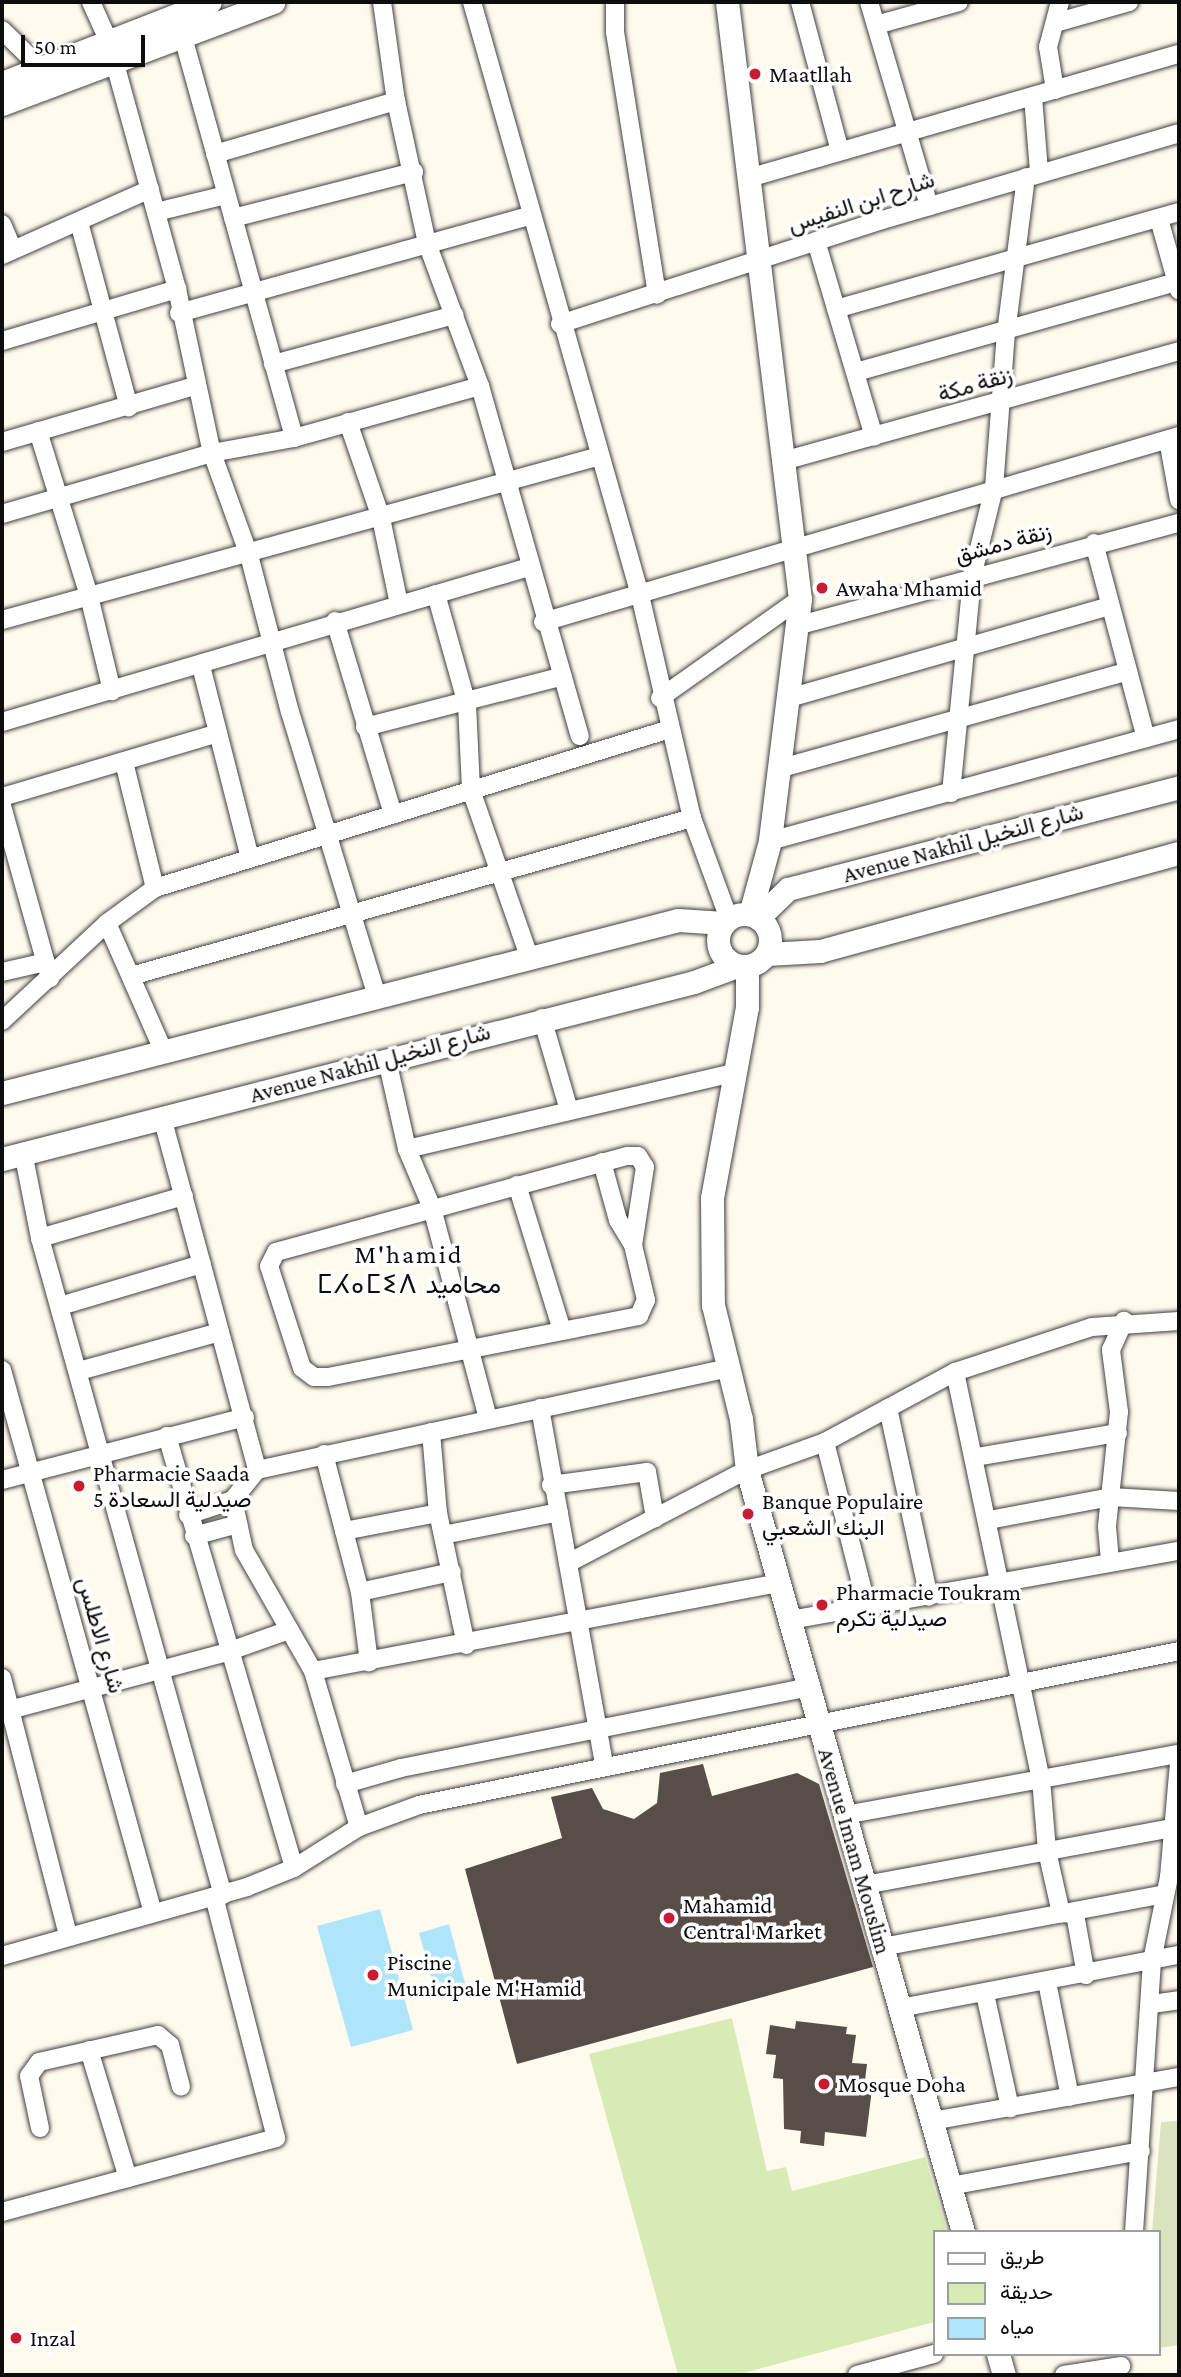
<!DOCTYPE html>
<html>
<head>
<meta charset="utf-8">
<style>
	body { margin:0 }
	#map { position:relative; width:1181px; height:2377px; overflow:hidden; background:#fffaee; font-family:"Crimson Pro",Vazirmatn,"Noto Sans Tifinagh",serif }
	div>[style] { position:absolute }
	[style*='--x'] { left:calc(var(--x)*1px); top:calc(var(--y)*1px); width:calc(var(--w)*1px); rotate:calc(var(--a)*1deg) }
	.green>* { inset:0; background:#d7ecb5 }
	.cemetery>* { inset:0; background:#dae3bd }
	.water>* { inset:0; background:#afe5fa }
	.building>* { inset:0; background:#574d49 }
	.roads { filter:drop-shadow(0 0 2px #404040) drop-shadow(0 0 2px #404040) }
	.minor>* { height:18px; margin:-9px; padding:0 9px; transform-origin:9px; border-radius:9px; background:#fff }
	.tertiary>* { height:23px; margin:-11.5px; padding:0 11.5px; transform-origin:11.5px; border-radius:11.5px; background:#fff }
	.tertiary>.ring { margin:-11.5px; padding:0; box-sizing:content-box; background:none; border:23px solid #fff; border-radius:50% }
	.dots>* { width:19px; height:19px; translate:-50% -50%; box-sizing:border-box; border:4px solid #fff; border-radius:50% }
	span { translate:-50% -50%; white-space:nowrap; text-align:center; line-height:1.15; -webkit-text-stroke:7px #fff; paint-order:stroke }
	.poi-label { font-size:23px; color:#0d0d0d }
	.left { translate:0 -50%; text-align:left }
	.street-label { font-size:23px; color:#0d0d0d }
	.quarter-label { font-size:26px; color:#0d0d0d; letter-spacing:2px }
	.frame { position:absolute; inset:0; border:4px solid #0d0d0d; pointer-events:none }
	.legend { position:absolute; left:933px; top:2230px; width:228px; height:126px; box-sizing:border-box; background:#fff; border:2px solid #9e9e9e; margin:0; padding:9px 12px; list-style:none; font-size:21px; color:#0d0d0d }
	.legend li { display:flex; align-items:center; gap:14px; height:35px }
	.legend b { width:35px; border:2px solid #9e9e9e }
	.scale { position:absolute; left:21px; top:35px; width:124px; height:32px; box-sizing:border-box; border:4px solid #0d0d0d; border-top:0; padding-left:9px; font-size:21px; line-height:24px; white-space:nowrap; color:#0d0d0d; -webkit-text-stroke:5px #fff; paint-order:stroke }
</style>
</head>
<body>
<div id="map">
	<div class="green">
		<div style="clip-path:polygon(732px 2018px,767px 2171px,786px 2167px,792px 2191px,925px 2157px,947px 2232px,934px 2232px,934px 2322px,736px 2375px,678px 2375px,589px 2054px)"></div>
	</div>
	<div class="cemetery">
		<div style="clip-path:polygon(1179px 2121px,1179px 2345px,1158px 2348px,1158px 2232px,1152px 2232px,1161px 2122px)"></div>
	</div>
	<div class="water">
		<div style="clip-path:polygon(380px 1909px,413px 2030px,351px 2047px,317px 1926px)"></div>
		<div style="clip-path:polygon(449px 1924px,465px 1983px,435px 1991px,419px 1933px)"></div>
	</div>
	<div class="building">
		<div style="clip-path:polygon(703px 1764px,712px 1796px,797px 1773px,819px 1784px,873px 1967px,517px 2064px,465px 1869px,562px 1838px,551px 1797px,592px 1788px,603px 1809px,634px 1819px,657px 1803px,660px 1773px)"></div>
		<div style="clip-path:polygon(796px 2021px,847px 2027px,846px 2034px,856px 2035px,852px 2063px,867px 2064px,864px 2088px,872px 2089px,866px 2137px,825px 2132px,824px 2146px,800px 2143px,801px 2131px,784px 2129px,783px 2079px,773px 2078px,776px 2055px,766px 2054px,770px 2025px,795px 2029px)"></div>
	</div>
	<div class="roads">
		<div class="minor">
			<div style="--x:91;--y:2;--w:44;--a:65.8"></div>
			<div style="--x:109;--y:42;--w:256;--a:74.6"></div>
			<div style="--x:177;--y:289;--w:168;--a:78"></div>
			<div style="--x:212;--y:453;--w:109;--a:70.1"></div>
			<div style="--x:249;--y:555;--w:162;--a:75.4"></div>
			<div style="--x:290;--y:712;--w:298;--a:73"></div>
			<div style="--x:382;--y:2;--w:100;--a:82"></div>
			<div style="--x:396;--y:101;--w:145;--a:77.7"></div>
			<div style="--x:427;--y:243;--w:153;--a:69.7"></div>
			<div style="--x:480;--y:386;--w:364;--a:74.1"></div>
			<div style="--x:472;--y:2;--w:616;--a:74.18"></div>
			<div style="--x:640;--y:595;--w:229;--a:76.9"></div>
			<div style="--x:692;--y:818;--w:108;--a:69.9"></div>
			<div style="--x:615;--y:2;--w:30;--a:90"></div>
			<div style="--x:615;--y:32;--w:266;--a:80.9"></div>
			<div style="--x:800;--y:2;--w:154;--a:75"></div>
			<div style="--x:869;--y:2;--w:213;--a:73.6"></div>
			<div style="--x:1055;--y:23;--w:77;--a:-15.8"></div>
			<div style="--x:876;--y:25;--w:86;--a:-15.5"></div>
			<div style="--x:2;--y:30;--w:54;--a:44.3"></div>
			<div style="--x:183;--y:37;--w:416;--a:74.5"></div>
			<div style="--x:1055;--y:90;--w:44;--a:-99.2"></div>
			<div style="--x:1048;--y:47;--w:47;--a:-75.1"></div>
			<div style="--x:1033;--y:97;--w:75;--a:85.4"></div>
			<div style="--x:215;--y:154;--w:189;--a:-16.3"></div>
			<div style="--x:752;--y:177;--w:444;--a:-16.1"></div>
			<div style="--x:156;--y:212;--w:72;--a:-13.7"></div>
			<div style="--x:233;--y:218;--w:187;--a:-14.3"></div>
			<div style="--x:1159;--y:219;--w:74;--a:74.3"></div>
			<div style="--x:79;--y:222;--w:192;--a:74.9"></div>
			<div style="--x:2;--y:224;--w:28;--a:67"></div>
			<div style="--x:816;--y:241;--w:204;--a:73.5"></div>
			<div style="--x:2;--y:255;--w:162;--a:-24"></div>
			<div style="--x:836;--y:309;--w:356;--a:-15.8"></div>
			<div style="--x:179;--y:313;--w:363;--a:-15.5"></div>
			<div style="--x:560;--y:324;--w:338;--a:-17.9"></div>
			<div style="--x:882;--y:220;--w:309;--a:-16.3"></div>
			<div style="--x:2;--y:341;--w:183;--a:-16.5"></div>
			<div style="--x:273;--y:364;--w:188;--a:-15.1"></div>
			<div style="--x:856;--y:372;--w:333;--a:-15.7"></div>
			<div style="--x:348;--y:422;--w:102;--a:71"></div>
			<div style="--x:381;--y:518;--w:88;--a:78.2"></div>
			<div style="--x:38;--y:431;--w:173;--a:72.8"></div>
			<div style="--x:89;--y:596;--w:98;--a:76.4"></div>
			<div style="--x:1168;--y:440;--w:61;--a:79.6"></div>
			<div style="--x:2;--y:442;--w:201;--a:-16.2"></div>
			<div style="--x:783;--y:461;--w:411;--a:-15.5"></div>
			<div style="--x:2;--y:514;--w:219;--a:-16.2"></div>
			<div style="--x:212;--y:453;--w:83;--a:-10.4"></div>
			<div style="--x:294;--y:438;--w:193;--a:-15.6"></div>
			<div style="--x:1094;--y:543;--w:202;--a:75.1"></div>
			<div style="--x:436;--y:594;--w:114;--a:74.3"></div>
			<div style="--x:467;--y:704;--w:86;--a:87.3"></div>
			<div style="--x:471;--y:790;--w:177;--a:70.8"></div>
			<div style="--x:2;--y:620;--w:620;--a:-15.34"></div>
			<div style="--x:335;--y:621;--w:202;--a:73.3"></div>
			<div style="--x:543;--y:622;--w:663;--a:-16.3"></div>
			<div style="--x:800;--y:625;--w:392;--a:-15.1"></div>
			<div style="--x:201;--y:666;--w:198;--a:75.7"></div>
			<div style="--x:660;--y:698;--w:171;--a:-35.3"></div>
			<div style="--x:789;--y:698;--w:334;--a:-16"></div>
			<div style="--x:2;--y:722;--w:549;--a:-16.39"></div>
			<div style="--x:365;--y:727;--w:204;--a:-14.4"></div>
			<div style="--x:124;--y:762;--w:130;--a:76.2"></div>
			<div style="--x:778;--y:769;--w:363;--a:-15.6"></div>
			<div style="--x:951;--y:793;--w:217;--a:-84.4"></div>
			<div style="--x:972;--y:577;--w:92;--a:-76.1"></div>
			<div style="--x:994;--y:488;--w:155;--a:-85.6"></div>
			<div style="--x:1006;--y:333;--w:157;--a:-82.7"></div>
			<div style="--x:2;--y:797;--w:225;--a:-16.5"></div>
			<div style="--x:2;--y:806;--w:179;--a:74.4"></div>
			<div style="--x:770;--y:841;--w:424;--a:-15.3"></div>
			<div style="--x:107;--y:923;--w:141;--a:66.2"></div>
			<div style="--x:2;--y:972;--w:45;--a:-12.8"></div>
			<div style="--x:131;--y:976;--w:583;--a:-15.73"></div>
			<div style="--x:542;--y:1018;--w:93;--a:73.7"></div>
			<div style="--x:2;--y:1021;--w:144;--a:-43"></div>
			<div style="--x:107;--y:923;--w:59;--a:-36.1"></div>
			<div style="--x:155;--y:888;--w:539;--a:-17.16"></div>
			<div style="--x:387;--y:1060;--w:91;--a:77.3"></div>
			<div style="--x:407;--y:1149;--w:64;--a:67"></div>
			<div style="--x:432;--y:1208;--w:218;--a:75.1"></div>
			<div style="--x:162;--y:1117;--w:366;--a:74.9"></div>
			<div style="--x:257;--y:1470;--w:38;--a:129"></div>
			<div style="--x:233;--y:1500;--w:51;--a:77.6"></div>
			<div style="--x:244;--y:1550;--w:139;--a:60.3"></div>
			<div style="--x:313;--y:1671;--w:163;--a:73.6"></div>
			<div style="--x:407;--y:1149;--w:336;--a:-13.1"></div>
			<div style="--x:23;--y:1152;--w:88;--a:78.8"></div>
			<div style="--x:40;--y:1238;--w:682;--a:74.44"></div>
			<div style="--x:628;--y:1156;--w:10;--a:0"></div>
			<div style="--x:638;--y:1156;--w:13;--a:58"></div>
			<div style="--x:645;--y:1167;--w:79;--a:98.7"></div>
			<div style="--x:633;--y:1245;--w:57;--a:76.7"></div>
			<div style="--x:646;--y:1300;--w:17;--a:114"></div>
			<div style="--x:639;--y:1316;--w:317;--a:168.9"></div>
			<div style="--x:328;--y:1377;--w:14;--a:180"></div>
			<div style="--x:314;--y:1377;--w:15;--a:-143"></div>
			<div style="--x:302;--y:1368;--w:107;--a:-107.9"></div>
			<div style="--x:269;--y:1266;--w:16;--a:-63"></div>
			<div style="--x:276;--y:1252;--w:365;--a:-15.3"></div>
			<div style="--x:602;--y:1162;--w:60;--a:74.6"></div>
			<div style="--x:618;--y:1220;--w:29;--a:59"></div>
			<div style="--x:517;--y:1185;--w:152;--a:72.8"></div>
			<div style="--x:40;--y:1238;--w:150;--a:-16.3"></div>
			<div style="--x:60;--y:1306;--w:148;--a:-16.5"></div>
			<div style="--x:2;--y:1370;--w:564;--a:74.46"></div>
			<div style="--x:79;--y:1371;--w:146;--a:-15.5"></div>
			<div style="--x:955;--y:1372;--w:416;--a:78.1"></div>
			<div style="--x:1041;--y:1779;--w:72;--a:85.2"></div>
			<div style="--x:1047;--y:1851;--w:64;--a:77.3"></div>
			<div style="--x:1061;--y:1913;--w:14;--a:4"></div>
			<div style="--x:1075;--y:1914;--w:62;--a:79.8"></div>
			<div style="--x:540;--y:1408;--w:362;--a:79.8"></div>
			<div style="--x:888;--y:1408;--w:193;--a:77.8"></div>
			<div style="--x:431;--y:1432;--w:81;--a:85.1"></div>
			<div style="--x:438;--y:1513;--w:135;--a:78"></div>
			<div style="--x:167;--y:1436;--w:450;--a:73.6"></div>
			<div style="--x:825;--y:1442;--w:170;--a:75.7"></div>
			<div style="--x:324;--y:1454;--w:143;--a:75.4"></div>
			<div style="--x:360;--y:1592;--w:71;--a:82.7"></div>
			<div style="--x:976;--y:1457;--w:144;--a:-9.6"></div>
			<div style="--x:257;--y:1470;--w:481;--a:-12.2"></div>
			<div style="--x:2;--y:1480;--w:251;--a:-14.5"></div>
			<div style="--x:551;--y:1485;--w:97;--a:-7.7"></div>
			<div style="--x:647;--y:1472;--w:47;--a:80.1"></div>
			<div style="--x:188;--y:1515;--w:47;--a:-18.4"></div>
			<div style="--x:989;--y:1520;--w:124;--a:-10.7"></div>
			<div style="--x:1111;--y:1497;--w:68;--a:3.4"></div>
			<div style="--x:344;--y:1531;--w:96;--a:-10.8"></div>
			<div style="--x:443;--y:1535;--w:118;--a:-11.2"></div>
			<div style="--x:194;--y:1536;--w:46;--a:-15.3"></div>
			<div style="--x:1110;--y:1561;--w:35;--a:-95"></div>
			<div style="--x:1107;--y:1526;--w:115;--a:-84"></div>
			<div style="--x:1119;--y:1412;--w:63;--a:-97.4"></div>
			<div style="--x:1111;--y:1350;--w:32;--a:-66"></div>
			<div style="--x:568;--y:1563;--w:202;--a:-27.5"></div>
			<div style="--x:747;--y:1470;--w:83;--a:-19.7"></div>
			<div style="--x:825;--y:1442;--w:148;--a:-28.3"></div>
			<div style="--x:955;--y:1372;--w:144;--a:-18.2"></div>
			<div style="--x:1092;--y:1327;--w:87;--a:-3.9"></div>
			<div style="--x:360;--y:1592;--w:94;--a:-12.3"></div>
			<div style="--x:790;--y:1620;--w:395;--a:-10.1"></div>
			<div style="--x:313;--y:1671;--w:474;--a:-10.7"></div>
			<div style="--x:2;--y:1678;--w:265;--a:75.6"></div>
			<div style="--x:2;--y:1712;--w:233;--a:-14.9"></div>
			<div style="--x:227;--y:1652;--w:66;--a:-19.5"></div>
			<div style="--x:345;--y:1784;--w:58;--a:-15.9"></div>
			<div style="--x:401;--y:1768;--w:416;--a:-11.2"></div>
			<div style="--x:845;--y:1815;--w:340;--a:-10.4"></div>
			<div style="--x:865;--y:1885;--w:313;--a:-10.5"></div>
			<div style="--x:882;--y:1947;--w:288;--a:-10.6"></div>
			<div style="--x:2;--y:1956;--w:255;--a:-15.7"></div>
			<div style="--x:247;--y:1887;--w:51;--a:-22"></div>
			<div style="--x:294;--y:1868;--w:77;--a:-32.2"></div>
			<div style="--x:359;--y:1827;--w:64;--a:-20.1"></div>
			<div style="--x:419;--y:1805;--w:775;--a:-11.45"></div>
			<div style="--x:1047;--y:1982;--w:117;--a:78.7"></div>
			<div style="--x:985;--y:1994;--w:117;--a:77.6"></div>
			<div style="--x:1152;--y:2004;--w:27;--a:-8"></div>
			<div style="--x:900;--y:2008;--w:284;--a:-10.8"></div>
			<div style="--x:89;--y:2050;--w:134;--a:73.1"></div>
			<div style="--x:932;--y:2121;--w:251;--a:-10.1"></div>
			<div style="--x:40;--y:2128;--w:53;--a:-101.9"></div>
			<div style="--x:29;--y:2076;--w:17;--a:-54"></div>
			<div style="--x:39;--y:2062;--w:122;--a:-12.8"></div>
			<div style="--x:158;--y:2035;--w:16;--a:40"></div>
			<div style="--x:170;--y:2045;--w:43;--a:75.3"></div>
			<div style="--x:950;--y:2186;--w:194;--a:-10.4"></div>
			<div style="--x:2;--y:2212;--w:284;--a:-15.1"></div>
			<div style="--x:276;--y:2138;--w:249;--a:-104.4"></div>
			<div style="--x:1134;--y:2232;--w:272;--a:-86.2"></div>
			<div style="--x:1152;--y:1961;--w:86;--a:-78.6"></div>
			<div style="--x:1169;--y:1877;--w:115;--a:-85"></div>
			<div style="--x:857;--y:2375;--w:80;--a:-15.3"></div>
			<div style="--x:1064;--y:2375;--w:58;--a:-9"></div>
		</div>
		<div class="tertiary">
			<div style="--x:727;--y:2;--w:601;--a:83.03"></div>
			<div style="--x:800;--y:599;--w:244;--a:97.1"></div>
			<div style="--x:770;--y:841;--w:76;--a:105.3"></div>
			<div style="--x:2;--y:83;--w:223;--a:-21.3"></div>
			<div style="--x:2;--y:104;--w:290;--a:-20.6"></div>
			<div class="ring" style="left:718px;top:914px;width:29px;height:29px"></div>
			<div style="--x:758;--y:918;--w:42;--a:-44"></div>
			<div style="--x:788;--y:889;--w:404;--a:-14.6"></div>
			<div style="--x:767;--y:954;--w:53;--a:-3.2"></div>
			<div style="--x:820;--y:951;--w:372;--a:-15.3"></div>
			<div style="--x:747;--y:967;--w:40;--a:90"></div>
			<div style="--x:747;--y:1007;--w:194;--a:100.4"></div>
			<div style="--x:712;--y:1198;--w:107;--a:89.5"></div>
			<div style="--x:713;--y:1305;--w:117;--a:76.2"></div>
			<div style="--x:741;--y:1419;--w:51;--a:83.3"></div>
			<div style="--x:747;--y:1470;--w:792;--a:74.17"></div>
			<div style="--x:2;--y:1093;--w:698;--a:-14.35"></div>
			<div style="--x:678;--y:920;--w:46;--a:3.7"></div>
			<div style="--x:2;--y:1159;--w:714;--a:-14.35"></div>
			<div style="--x:694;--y:982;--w:46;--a:-20.4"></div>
			<div style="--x:998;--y:2354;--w:22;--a:74"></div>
		</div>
	</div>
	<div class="dots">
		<div style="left:755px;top:74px;background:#c71c34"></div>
		<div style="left:822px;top:588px;background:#c71c34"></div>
		<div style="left:79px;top:1486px;background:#c71c34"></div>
		<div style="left:748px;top:1514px;background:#c71c34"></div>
		<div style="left:822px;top:1605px;background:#c71c34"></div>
		<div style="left:669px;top:1918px;background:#c71c34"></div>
		<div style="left:373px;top:1975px;background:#c71c34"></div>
		<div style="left:824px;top:2084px;background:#c71c34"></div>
		<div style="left:16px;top:2338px;background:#c71c34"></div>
	</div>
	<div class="poi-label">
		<span class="left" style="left:769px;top:74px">Maatllah</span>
		<span class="left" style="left:836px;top:588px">Awaha Mhamid</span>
		<span class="left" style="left:93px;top:1486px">Pharmacie Saada<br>5 صيدلية السعادة</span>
		<span class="left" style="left:762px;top:1514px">Banque Populaire<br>البنك الشعبي</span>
		<span class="left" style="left:836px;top:1605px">Pharmacie Toukram<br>صيدلية تكرم</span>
		<span class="left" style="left:683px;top:1918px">Mahamid<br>Central Market</span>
		<span class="left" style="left:387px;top:1975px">Piscine<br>Municipale M'Hamid</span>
		<span class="left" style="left:838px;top:2084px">Mosque Doha</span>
		<span class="left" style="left:30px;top:2338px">Inzal</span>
	</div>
	<div class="street-label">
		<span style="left:861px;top:202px;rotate:-18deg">شارح ابن النفيس</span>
		<span style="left:975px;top:384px;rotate:-16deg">زنقة مكة</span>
		<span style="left:1003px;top:543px;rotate:-15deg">زنقة دمشق</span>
		<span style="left:963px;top:843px;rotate:-15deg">Avenue Nakhil شارع النخيل</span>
		<span style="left:370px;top:1063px;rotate:-15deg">Avenue Nakhil شارع النخيل</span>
		<span style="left:101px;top:1635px;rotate:74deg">شارع الاطلس</span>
		<span style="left:855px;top:1851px;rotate:74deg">Avenue Imam Mouslim</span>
	</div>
	<div class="quarter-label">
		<span style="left:409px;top:1270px">M'hamid<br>ⵎⵃⴰⵎⵉⴷ محاميد</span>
	</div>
	<div class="frame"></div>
	<ul class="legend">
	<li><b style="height:9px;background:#fff"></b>طريق</li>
	<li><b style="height:19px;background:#d7ecb5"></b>حديقة</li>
	<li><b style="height:19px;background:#afe5fa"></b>مياه</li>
	</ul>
	<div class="scale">50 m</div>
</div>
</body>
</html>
